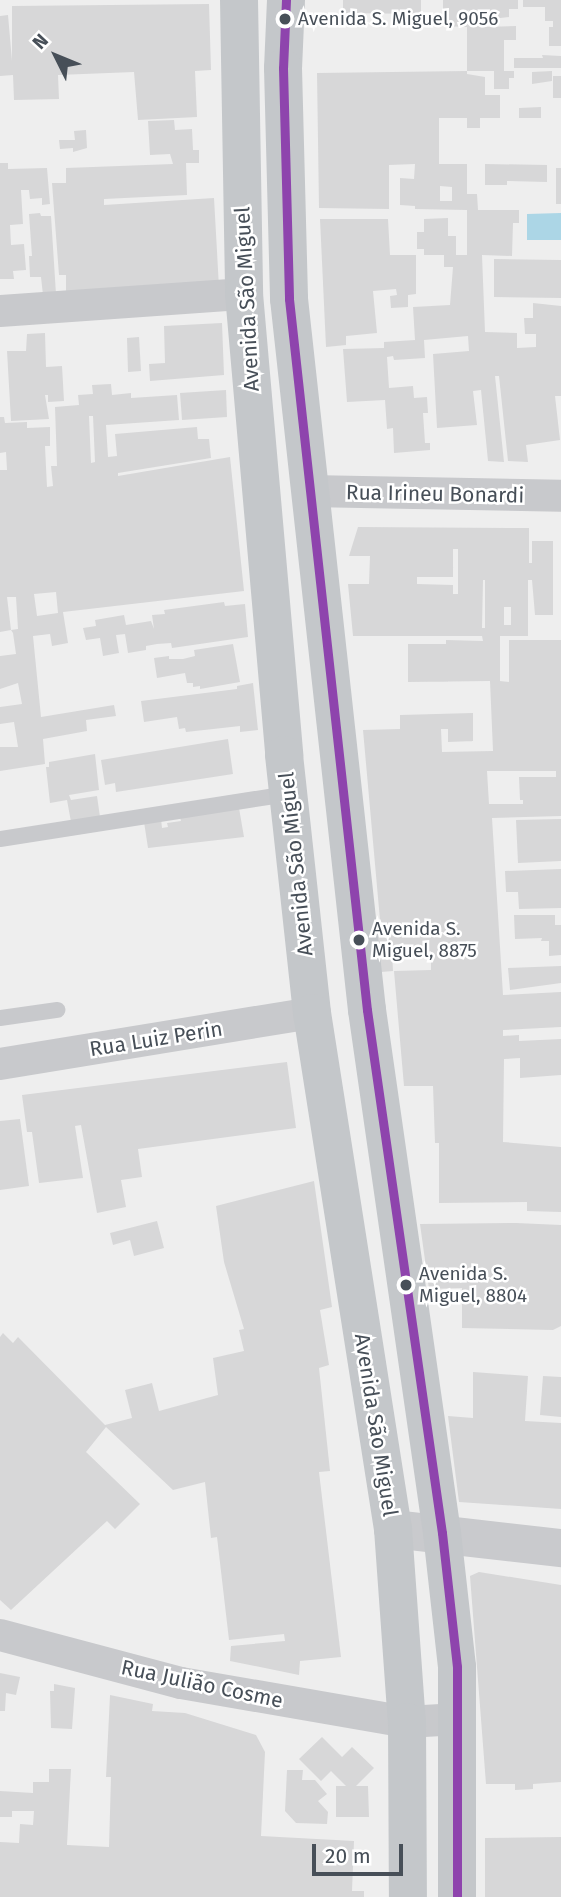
<!DOCTYPE html>
<html>
<head>
<meta charset="utf-8">
<style>
	body { margin:0 }
	#map { position:relative; width:561px; height:1897px; overflow:hidden; background:#eee; font-family:"Fira Sans",sans-serif }
	div>[style] { position:absolute }
	[style*='--x'] { left:calc(var(--x)*1px); top:calc(var(--y)*1px); width:calc(var(--w)*1px); rotate:calc(var(--a)*1deg) }
	.water>* { inset:0; background:#acd6e6 }
	.building>* { inset:0; background:#d7d7d8 }
	.lane>* { height:16px; margin:-8px; padding:0 8px; transform-origin:8px; border-radius:8px; background:#c8c9cc }
	.street>* { height:32px; margin:-16px; padding:0 16px; transform-origin:16px; border-radius:16px; background:#c8c9cc }
	.secondary>* { height:38px; margin:-19px; padding:0 19px; transform-origin:19px; border-radius:19px; background:#c9cacd }
	.primary>* { height:38px; margin:-19px; padding:0 19px; transform-origin:19px; border-radius:19px; background:#c4c7ca }
	.bus-1>* { height:9px; margin:-4.5px; padding:0 4.5px; transform-origin:4.5px; border-radius:4.5px; background:#8e44ad }
	.dots>* { width:19px; height:19px; translate:-50% -50%; box-sizing:border-box; border:4px solid #fff; border-radius:50% }
	span { translate:-50% -50%; white-space:nowrap; text-align:center; line-height:1.15; -webkit-text-stroke:5px #fff; paint-order:stroke }
	.bus-label { font-size:19px; color:#474f58 }
	.left { translate:0 -50%; text-align:left }
	.street-label { font-size:21px; color:#474f58 }
	.north { position:absolute; left:21px; top:21px; width:70px; height:70px; -webkit-text-stroke:5px #fff; paint-order:stroke; rotate:313deg; font-size:19px; font-weight:700; line-height:28px; text-align:center; color:#474f58 }
	.north::after { content:''; display:block; margin:auto; width:24px; height:32px; background:#474f58; clip-path:polygon(50% 0,100% 100%,50% 72%,0 100%) }
	.scale { position:absolute; left:312px; top:1844px; width:91px; height:32px; box-sizing:border-box; border:4px solid #474f58; border-top:0; padding-left:9px; font-size:21px; line-height:24px; white-space:nowrap; color:#474f58; -webkit-text-stroke:5px #fff; paint-order:stroke }
</style>
</head>
<body>
<div id="map">
	<div class="water">
		<div style="clip-path:polygon(561px 213px,561px 240px,527px 240px,527px 214px)"></div>
	</div>
	<div class="building">
		<div style="clip-path:polygon(343px 0,421px 0,421px 14px,343px 13px)"></div>
		<div style="clip-path:polygon(443px 0,518px 0,518px 9px,509px 9px,509px 17px,483px 20px,483px 27px,516px 26px,516px 40px,504px 40px,504px 71px,514px 71px,514px 78px,509px 78px,509px 89px,494px 89px,494px 71px,467px 71px,467px 27px,443px 26px)"></div>
		<div style="clip-path:polygon(523px 0,561px 0,561px 46px,549px 46px,549px 27px,553px 27px,553px 21px,545px 21px,545px 7px,523px 7px)"></div>
		<div style="clip-path:polygon(209px 4px,211px 70px,195px 71px,197px 117px,138px 120px,134px 72px,58px 75px,59px 99px,14px 100px,13px 75px,0 76px,0 16px,8px 15px,12px 61px,12px 6px)"></div>
		<div style="clip-path:polygon(542px 55px,561px 56px,561px 68px,514px 68px,514px 58px,543px 58px)"></div>
		<div style="clip-path:polygon(evenodd,467px 71px,467px 74px,485px 77px,485px 95px,500px 95px,500px 118px,480px 118px,480px 128px,467px 128px,467px 118px,439px 118px,439px 164px,467px 164px,467px 194px,477px 194px,478px 210px,519px 210px,519px 223px,513px 223px,512px 256px,482px 255px,485px 332px,517px 333px,517px 348px,536px 347px,536px 334px,525px 334px,524px 318px,533px 318px,533px 303px,561px 306px,561px 396px,555px 396px,560px 440px,526px 445px,528px 462px,508px 461px,499px 376px,495px 376px,504px 462px,488px 461px,481px 390px,473px 391px,477px 425px,437px 428px,433px 354px,469px 351px,468px 336px,424px 340px,425px 358px,394px 360px,393px 356px,387px 357px,389px 388px,413px 386px,414px 398px,427px 397px,428px 413px,423px 413px,425px 443px,430px 443px,430px 450px,394px 453px,393px 428px,387px 429px,385px 400px,347px 402px,343px 349px,384px 348px,384px 342px,415px 340px,413px 307px,450px 305px,453px 267px,444px 267px,444px 255px,424px 255px,424px 249px,417px 249px,417px 232px,424px 232px,424px 219px,448px 218px,448px 236px,456px 236px,456px 255px,467px 255px,467px 210px,415px 209px,415px 206px,400px 205px,400px 178px,414px 179px,415px 164px,389px 165px,389px 209px,319px 208px,317px 73px,467px 71px,440px 186px,452px 187px,452px 201px,440px 201px,440px 186px)"></div>
		<div style="clip-path:polygon(552px 71px,552px 81px,532px 84px,532px 72px)"></div>
		<div style="clip-path:polygon(553px 76px,561px 76px,561px 98px,553px 98px)"></div>
		<div style="clip-path:polygon(541px 107px,541px 118px,519px 118px,519px 108px)"></div>
		<div style="clip-path:polygon(174px 120px,175px 130px,192px 129px,193px 150px,199px 150px,199px 163px,186px 163px,187px 195px,104px 199px,104px 205px,214px 198px,219px 287px,66px 294px,66px 275px,59px 275px,52px 183px,66px 183px,66px 168px,173px 164px,170px 154px,150px 155px,148px 121px)"></div>
		<div style="clip-path:polygon(86px 130px,87px 148px,73px 152px,73px 148px,60px 149px,59px 140px,75px 140px,74px 131px)"></div>
		<div style="clip-path:polygon(0 163px,8px 163px,8px 169px,47px 168px,50px 204px,42px 205px,42px 198px,30px 199px,29px 190px,21px 190px,23px 224px,10px 225px,11px 245px,24px 244px,26px 270px,13px 271px,14px 279px,0 279px)"></div>
		<div style="clip-path:polygon(485px 164px,547px 165px,547px 182px,507px 181px,507px 185px,485px 185px)"></div>
		<div style="clip-path:polygon(556px 168px,561px 168px,561px 204px,556px 204px)"></div>
		<div style="clip-path:polygon(40px 213px,41px 216px,51px 216px,56px 294px,43px 295px,41px 277px,30px 277px,29px 256px,32px 256px,29px 214px)"></div>
		<div style="clip-path:polygon(320px 219px,388px 219px,390px 255px,416px 255px,416px 294px,408px 295px,408px 307px,391px 308px,390px 296px,397px 295px,396px 289px,373px 291px,377px 333px,346px 336px,346px 345px,326px 347px)"></div>
		<div style="clip-path:polygon(494px 259px,561px 260px,561px 298px,494px 297px)"></div>
		<div style="clip-path:polygon(222px 323px,224px 375px,150px 381px,149px 364px,165px 363px,164px 326px)"></div>
		<div style="clip-path:polygon(45px 333px,46px 367px,62px 366px,64px 401px,48px 402px,48px 395px,45px 395px,49px 419px,11px 421px,7px 351px,26px 351px,27px 334px)"></div>
		<div style="clip-path:polygon(139px 337px,141px 371px,128px 372px,127px 338px)"></div>
		<div style="clip-path:polygon(evenodd,111px 384px,112px 395px,131px 393px,131px 398px,177px 395px,179px 420px,106px 425px,108px 457px,117px 456px,115px 434px,197px 427px,198px 439px,209px 439px,211px 458px,118px 473px,118px 476px,230px 457px,244px 591px,63px 612px,68px 643px,52px 646px,50px 634px,33px 636px,41px 717px,114px 705px,116px 716px,86px 720px,87px 731px,43px 739px,45px 764px,0 771px,0 747px,18px 747px,14px 722px,0 724px,0 707px,22px 704px,18px 683px,0 689px,0 656px,16px 654px,13px 633px,11px 630px,0 632px,0 470px,7px 470px,6px 452px,0 453px,0 417px,4px 417px,5px 423px,27px 422px,27px 428px,50px 427px,50px 446px,45px 446px,47px 487px,53px 486px,51px 466px,57px 466px,55px 407px,79px 405px,78px 395px,93px 394px,92px 385px,111px 384px,89px 416px,93px 416px,95px 462px,91px 463px,89px 416px,111px 384px,56px 592px,58px 613px,37px 616px,34px 594px,56px 592px,111px 384px,7px 597px,16px 597px,18px 629px,11px 630px,7px 597px)"></div>
		<div style="clip-path:polygon(226px 390px,227px 417px,182px 420px,180px 393px)"></div>
		<div style="clip-path:polygon(evenodd,358px 527px,529px 528px,529px 563px,532px 563px,532px 541px,553px 541px,553px 615px,535px 615px,532px 580px,528px 580px,528px 636px,500px 636px,500px 681px,509px 682px,509px 640px,561px 640px,561px 816px,492px 818px,503px 995px,561px 992px,561px 1027px,503px 1030px,503px 1036px,519px 1035px,519px 1041px,561px 1039px,561px 1075px,520px 1078px,520px 1058px,504px 1059px,503px 1142px,561px 1147px,561px 1212px,527px 1211px,527px 1202px,439px 1203px,439px 1143px,435px 1143px,433px 1086px,404px 1086px,394px 971px,431px 970px,431px 951px,392px 953px,393px 971px,381px 972px,376px 920px,380px 920px,363px 730px,400px 729px,400px 715px,473px 713px,473px 741px,448px 742px,448px 729px,441px 729px,442px 752px,493px 751px,490px 681px,408px 682px,408px 644px,446px 644px,446px 640px,483px 641px,482px 636px,353px 636px,348px 584px,369px 584px,370px 556px,349px 556px,358px 527px,453px 549px,458px 549px,458px 594px,453px 594px,453px 585px,417px 584px,417px 577px,453px 577px,453px 549px,358px 527px,483px 580px,485px 580px,485px 628px,482px 628px,483px 580px,358px 527px,504px 607px,511px 607px,511px 625px,504px 625px,504px 607px,358px 527px,487px 771px,556px 771px,556px 777px,519px 777px,520px 800px,523px 800px,523px 804px,489px 804px,487px 771px)"></div>
		<div style="clip-path:polygon(224px 602px,225px 606px,245px 604px,248px 637px,172px 648px,171px 643px,157px 644px,146px 646px,146px 650px,128px 653px,125px 634px,116px 635px,119px 653px,103px 656px,100px 638px,86px 640px,83px 628px,96px 626px,95px 620px,124px 615px,126px 625px,151px 621px,154px 629px,152px 615px,165px 614px,164px 610px)"></div>
		<div style="clip-path:polygon(233px 644px,240px 682px,200px 689px,200px 686px,193px 687px,193px 683px,187px 683px,185px 673px,157px 678px,154px 658px,169px 656px,169px 659px,183px 659px,195px 656px,194px 650px)"></div>
		<div style="clip-path:polygon(253px 683px,258px 730px,240px 732px,240px 726px,186px 732px,185px 728px,179px 729px,177px 717px,144px 722px,141px 701px,237px 689px,237px 686px)"></div>
		<div style="clip-path:polygon(228px 739px,233px 774px,116px 792px,115px 783px,105px 785px,101px 760px)"></div>
		<div style="clip-path:polygon(95px 754px,99px 790px,69px 795px,71px 800px,97px 796px,100px 817px,71px 822px,67px 800px,50px 803px,46px 767px,49px 767px,49px 762px)"></div>
		<div style="clip-path:polygon(239px 808px,244px 837px,148px 848px,144px 822px,161px 819px,162px 828px,168px 827px,167px 823px,181px 821px,180px 817px)"></div>
		<div style="clip-path:polygon(561px 819px,561px 861px,518px 863px,516px 820px)"></div>
		<div style="clip-path:polygon(561px 869px,561px 908px,519px 909px,518px 892px,506px 892px,505px 871px)"></div>
		<div style="clip-path:polygon(514px 915px,555px 915px,555px 925px,561px 925px,561px 955px,549px 956px,549px 941px,541px 941px,542px 938px,515px 939px)"></div>
		<div style="clip-path:polygon(561px 966px,561px 983px,510px 990px,508px 968px)"></div>
		<div style="clip-path:polygon(287px 1062px,296px 1128px,138px 1149px,142px 1177px,121px 1180px,126px 1207px,97px 1213px,81px 1125px,75px 1126px,83px 1178px,39px 1183px,32px 1132px,27px 1132px,22px 1095px)"></div>
		<div style="clip-path:polygon(20px 1119px,29px 1186px,0 1190px,0 1121px)"></div>
		<div style="clip-path:polygon(314px 1181px,332px 1307px,320px 1310px,329px 1365px,319px 1368px,330px 1471px,319px 1472px,341px 1657px,300px 1661px,299px 1675px,230px 1661px,231px 1646px,285px 1641px,284px 1634px,229px 1640px,217px 1537px,211px 1538px,205px 1482px,173px 1490px,106px 1427px,86px 1452px,140px 1504px,115px 1529px,107px 1521px,11px 1610px,0 1600px,0 1337px,3px 1333px,13px 1343px,18px 1337px,105px 1425px,132px 1418px,125px 1390px,152px 1383px,159px 1411px,218px 1395px,213px 1358px,244px 1351px,239px 1330px,244px 1329px,224px 1262px,216px 1206px)"></div>
		<div style="clip-path:polygon(157px 1221px,164px 1248px,134px 1256px,130px 1240px,113px 1245px,110px 1233px)"></div>
		<div style="clip-path:polygon(516px 1223px,561px 1225px,561px 1326px,553px 1330px,462px 1328px,462px 1288px,429px 1289px,420px 1224px)"></div>
		<div style="clip-path:polygon(473px 1372px,528px 1376px,525px 1421px,561px 1423px,561px 1509px,459px 1502px,448px 1416px,473px 1418px)"></div>
		<div style="clip-path:polygon(543px 1376px,561px 1377px,561px 1417px,540px 1415px)"></div>
		<div style="clip-path:polygon(479px 1572px,561px 1585px,561px 1782px,533px 1784px,533px 1789px,515px 1790px,515px 1784px,486px 1784px,470px 1576px)"></div>
		<div style="clip-path:polygon(0 1673px,20px 1677px,16px 1695px,6px 1693px,5px 1711px,0 1711px)"></div>
		<div style="clip-path:polygon(54px 1684px,75px 1688px,72px 1729px,51px 1728px,50px 1691px,54px 1691px)"></div>
		<div style="clip-path:polygon(110px 1695px,153px 1704px,152px 1711px,185px 1713px,256px 1735px,265px 1752px,261px 1836px,354px 1841px,352px 1891px,364px 1891px,364px 1897px,0 1897px,0 1842px,19px 1843px,20px 1824px,33px 1825px,34px 1811px,12px 1811px,12px 1817px,0 1817px,0 1791px,33px 1793px,33px 1782px,49px 1782px,49px 1769px,71px 1769px,67px 1845px,109px 1847px,111px 1777px,106px 1777px)"></div>
		<div style="clip-path:polygon(322px 1737px,342px 1757px,352px 1747px,374px 1768px,356px 1786px,368px 1786px,369px 1817px,336px 1817px,336px 1786px,346px 1786px,331px 1771px,321px 1781px,299px 1759px)"></div>
		<div style="clip-path:polygon(287px 1770px,303px 1770px,302px 1780px,315px 1780px,327px 1794px,318px 1801px,328px 1812px,327px 1824px,296px 1823px,285px 1811px)"></div>
		<div style="clip-path:polygon(561px 1837px,561px 1897px,485px 1897px,485px 1838px)"></div>
	</div>
	<div class="lane">
		<div style="--x:0;--y:839;--w:291;--a:-8.9"></div>
		<div style="--x:0;--y:1018;--w:58;--a:-8"></div>
	</div>
	<div class="street">
		<div style="--x:0;--y:311;--w:245;--a:-4"></div>
		<div style="--x:309;--y:491;--w:252;--a:1.1"></div>
		<div style="--x:0;--y:1064;--w:316;--a:-9.3"></div>
		<div style="--x:0;--y:1635;--w:187;--a:14.9"></div>
		<div style="--x:181;--y:1683;--w:229;--a:9.8"></div>
		<div style="--x:407;--y:1722;--w:51;--a:-3.4"></div>
	</div>
	<div class="secondary">
		<div style="--x:393;--y:1529;--w:169;--a:6.5"></div>
	</div>
	<div class="primary">
		<div style="--x:239;--y:0;--w:294;--a:89"></div>
		<div style="--x:244;--y:294;--w:463;--a:85"></div>
		<div style="--x:284;--y:755;--w:260;--a:83.8"></div>
		<div style="--x:312;--y:1013;--w:522;--a:81.08"></div>
		<div style="--x:393;--y:1529;--w:194;--a:85.9"></div>
		<div style="--x:407;--y:1722;--w:175;--a:89.7"></div>
		<div style="--x:286;--y:0;--w:68;--a:92.5"></div>
		<div style="--x:283;--y:68;--w:231;--a:88.5"></div>
		<div style="--x:289;--y:299;--w:715;--a:83.74"></div>
		<div style="--x:367;--y:1010;--w:528;--a:81.84"></div>
		<div style="--x:442;--y:1533;--w:135;--a:83.6"></div>
		<div style="--x:457;--y:1667;--w:230;--a:90"></div>
	</div>
	<div class="bus-1">
		<div style="--x:286;--y:0;--w:68;--a:92.5"></div>
		<div style="--x:283;--y:68;--w:231;--a:88.5"></div>
		<div style="--x:289;--y:299;--w:715;--a:83.74"></div>
		<div style="--x:367;--y:1010;--w:528;--a:81.84"></div>
		<div style="--x:442;--y:1533;--w:135;--a:83.6"></div>
		<div style="--x:457;--y:1667;--w:230;--a:90"></div>
	</div>
	<div class="dots">
		<div style="left:285px;top:19px;background:#474f58"></div>
		<div style="left:359px;top:940px;background:#474f58"></div>
		<div style="left:406px;top:1285px;background:#474f58"></div>
	</div>
	<div class="bus-label">
		<span class="left" style="left:298px;top:19px">Avenida S. Miguel, 9056</span>
		<span class="left" style="left:372px;top:940px">Avenida S.<br>Miguel, 8875</span>
		<span class="left" style="left:419px;top:1285px">Avenida S.<br>Miguel, 8804</span>
	</div>
	<div class="street-label">
		<span style="left:247px;top:299px;rotate:-93deg">Avenida São Miguel</span>
		<span style="left:435px;top:494px;rotate:1deg">Rua Irineu Bonardi</span>
		<span style="left:296px;top:864px;rotate:-96deg">Avenida São Miguel</span>
		<span style="left:156px;top:1039px;rotate:-9deg">Rua Luiz Perin</span>
		<span style="left:376px;top:1425px;rotate:81deg">Avenida São Miguel</span>
		<span style="left:202px;top:1684px;rotate:12deg">Rua Julião Cosme</span>
	</div>
	<div class="north">N</div>
	<div class="scale">20 m</div>
</div>
</body>
</html>
